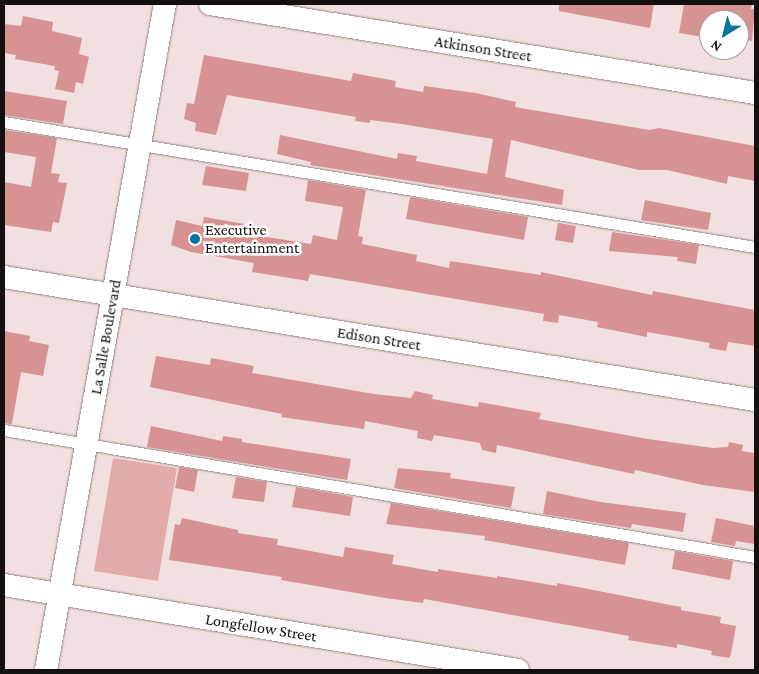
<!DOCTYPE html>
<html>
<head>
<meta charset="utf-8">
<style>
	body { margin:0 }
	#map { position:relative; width:759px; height:674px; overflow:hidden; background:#f2e0e0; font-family:"Crimson Pro",serif }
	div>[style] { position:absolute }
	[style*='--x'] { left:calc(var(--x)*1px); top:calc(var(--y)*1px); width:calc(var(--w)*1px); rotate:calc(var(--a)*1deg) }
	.green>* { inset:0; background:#e1abaa }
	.building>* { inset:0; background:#d79293 }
	.roads { filter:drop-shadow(0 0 1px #938383) drop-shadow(0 0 1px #938383) }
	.lane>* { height:11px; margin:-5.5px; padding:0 5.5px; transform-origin:5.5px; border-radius:5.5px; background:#fff }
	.street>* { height:22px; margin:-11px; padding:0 11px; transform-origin:11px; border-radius:11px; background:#fff }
	.dots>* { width:14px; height:14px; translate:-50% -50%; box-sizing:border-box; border:2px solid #fff; border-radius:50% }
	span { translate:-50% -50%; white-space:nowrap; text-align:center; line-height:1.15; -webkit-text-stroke:5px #fff; paint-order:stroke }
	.street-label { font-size:16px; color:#151010 }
	.poi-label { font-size:16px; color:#151010 }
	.left { translate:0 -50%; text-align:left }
	.frame { position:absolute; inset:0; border:5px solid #151010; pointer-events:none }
	.north { position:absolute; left:699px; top:10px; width:50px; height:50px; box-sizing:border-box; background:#fff; border:1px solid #a19f9f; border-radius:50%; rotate:216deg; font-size:14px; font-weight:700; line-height:20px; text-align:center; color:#151010 }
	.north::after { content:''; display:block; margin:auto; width:18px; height:22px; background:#00769f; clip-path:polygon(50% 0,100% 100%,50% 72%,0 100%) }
</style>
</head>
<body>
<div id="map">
	<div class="green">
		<div style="clip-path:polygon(113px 458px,177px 468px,158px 581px,94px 571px)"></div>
	</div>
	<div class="building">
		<div style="clip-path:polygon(559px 4px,654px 4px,650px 28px,559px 11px)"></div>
		<div style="clip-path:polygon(684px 4px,752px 4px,751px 9px,755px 9px,752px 41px,739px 38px,739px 20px,709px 20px,709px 38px,679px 33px)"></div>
		<div style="clip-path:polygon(23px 16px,53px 22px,52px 31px,82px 38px,79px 54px,89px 57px,83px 84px,76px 82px,74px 93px,55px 89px,59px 71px,54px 70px,55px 66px,15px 59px,16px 55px,4px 53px,4px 24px,21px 26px)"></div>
		<div style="clip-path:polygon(204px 55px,351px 81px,353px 73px,396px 81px,395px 87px,423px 92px,424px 86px,476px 93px,516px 102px,515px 107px,649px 130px,659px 128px,755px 146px,755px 181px,728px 176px,727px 184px,667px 170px,639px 170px,511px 140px,505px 177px,564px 190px,562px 205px,310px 165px,311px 162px,277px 154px,280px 135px,397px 159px,398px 153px,417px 156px,416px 161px,487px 174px,493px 139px,402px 124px,370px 120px,370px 123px,355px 121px,356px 117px,227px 95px,216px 135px,195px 131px,196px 123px,184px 119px,187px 103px,194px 104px)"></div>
		<div style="clip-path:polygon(4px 91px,67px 101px,63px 124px,4px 115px)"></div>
		<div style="clip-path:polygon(4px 130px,57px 138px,51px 173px,60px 174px,58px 182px,67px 183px,59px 223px,53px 222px,51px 232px,4px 225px,4px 182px,31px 187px,36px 157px,4px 152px)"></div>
		<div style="clip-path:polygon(206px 166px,249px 173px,246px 191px,202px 185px)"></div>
		<div style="clip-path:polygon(308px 180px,366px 190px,358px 236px,363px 237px,362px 244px,417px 255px,416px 261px,449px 268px,450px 261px,541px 275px,541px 272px,652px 295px,653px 291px,755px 310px,755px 346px,728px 342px,726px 351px,709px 348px,710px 343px,647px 332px,647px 337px,597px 327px,598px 322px,559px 315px,558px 323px,543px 321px,544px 314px,322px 276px,310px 274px,308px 281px,252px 272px,254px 263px,191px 252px,171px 245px,176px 220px,202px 226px,204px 217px,256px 226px,254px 235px,311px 244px,313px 235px,337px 240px,343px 207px,305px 201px)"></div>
		<div style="clip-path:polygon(410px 197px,528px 217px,524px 240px,406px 219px)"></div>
		<div style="clip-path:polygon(645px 200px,711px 213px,708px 230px,641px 220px)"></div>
		<div style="clip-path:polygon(558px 223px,576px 226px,573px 243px,555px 240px)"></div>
		<div style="clip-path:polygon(612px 232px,699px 245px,696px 264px,677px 261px,678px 257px,609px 251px)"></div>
		<div style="clip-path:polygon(4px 331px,30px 336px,29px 341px,49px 345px,43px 376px,21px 372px,12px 424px,4px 423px)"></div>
		<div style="clip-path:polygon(156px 356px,210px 365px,211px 358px,254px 366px,252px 373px,374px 394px,411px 398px,415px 391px,433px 395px,432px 399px,478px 407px,479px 402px,541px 413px,539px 419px,648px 439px,713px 448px,728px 447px,729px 442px,743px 445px,742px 451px,755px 453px,755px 492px,703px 485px,635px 470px,634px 474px,497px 445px,496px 453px,482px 450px,480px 443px,434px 435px,432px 441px,417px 438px,418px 431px,365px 421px,364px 429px,281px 417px,282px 414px,150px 387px)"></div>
		<div style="clip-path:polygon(151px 426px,222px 441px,223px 436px,242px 439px,242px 442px,351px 459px,347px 480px,147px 447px)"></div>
		<div style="clip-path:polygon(179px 467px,198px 470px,194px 492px,175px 488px)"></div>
		<div style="clip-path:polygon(398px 468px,451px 473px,450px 478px,515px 487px,511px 508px,394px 488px)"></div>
		<div style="clip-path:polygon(236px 477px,267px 482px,264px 502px,232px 498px)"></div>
		<div style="clip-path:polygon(296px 487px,353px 497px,350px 516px,292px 507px)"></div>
		<div style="clip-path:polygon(547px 491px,600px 502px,686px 513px,683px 532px,632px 524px,631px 528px,543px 514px)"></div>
		<div style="clip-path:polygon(391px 503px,629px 543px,625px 565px,484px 540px,485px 536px,386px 524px)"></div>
		<div style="clip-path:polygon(182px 518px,238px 530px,238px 533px,278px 539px,277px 545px,343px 557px,345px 547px,394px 555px,392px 564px,438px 572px,438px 569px,497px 578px,497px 576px,557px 586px,557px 583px,681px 607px,681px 610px,721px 617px,720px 623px,736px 626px,731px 654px,729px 658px,711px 655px,712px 651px,677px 644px,677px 648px,628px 640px,629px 636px,424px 599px,423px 603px,385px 598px,281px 580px,282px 577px,169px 560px,175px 524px,180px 525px)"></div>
		<div style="clip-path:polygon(716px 518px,755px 526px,755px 544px,736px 541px,735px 546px,711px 542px)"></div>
		<div style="clip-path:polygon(675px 551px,733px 561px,730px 580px,672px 569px)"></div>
	</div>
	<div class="roads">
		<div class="lane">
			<div style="--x:4;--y:122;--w:761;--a:9.45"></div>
			<div style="--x:4;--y:430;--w:762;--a:9.6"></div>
		</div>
		<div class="street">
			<div style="--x:210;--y:4;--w:552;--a:9.27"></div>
			<div style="--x:4;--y:277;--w:761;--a:9.3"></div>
			<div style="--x:4;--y:585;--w:521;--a:9.39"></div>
			<div style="--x:46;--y:670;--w:677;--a:-79.87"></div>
		</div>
	</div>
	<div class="dots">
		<div style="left:195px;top:239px;background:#00769f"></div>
	</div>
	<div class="street-label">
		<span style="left:483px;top:49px;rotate:9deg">Atkinson Street</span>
		<span style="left:106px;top:337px;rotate:-80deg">La Salle Boulevard</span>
		<span style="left:379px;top:339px;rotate:9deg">Edison Street</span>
		<span style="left:261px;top:628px;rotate:9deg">Longfellow Street</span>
	</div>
	<div class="poi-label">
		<span class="left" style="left:205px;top:239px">Executive<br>Entertainment</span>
	</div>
	<div class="frame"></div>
	<div class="north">N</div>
</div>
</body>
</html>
